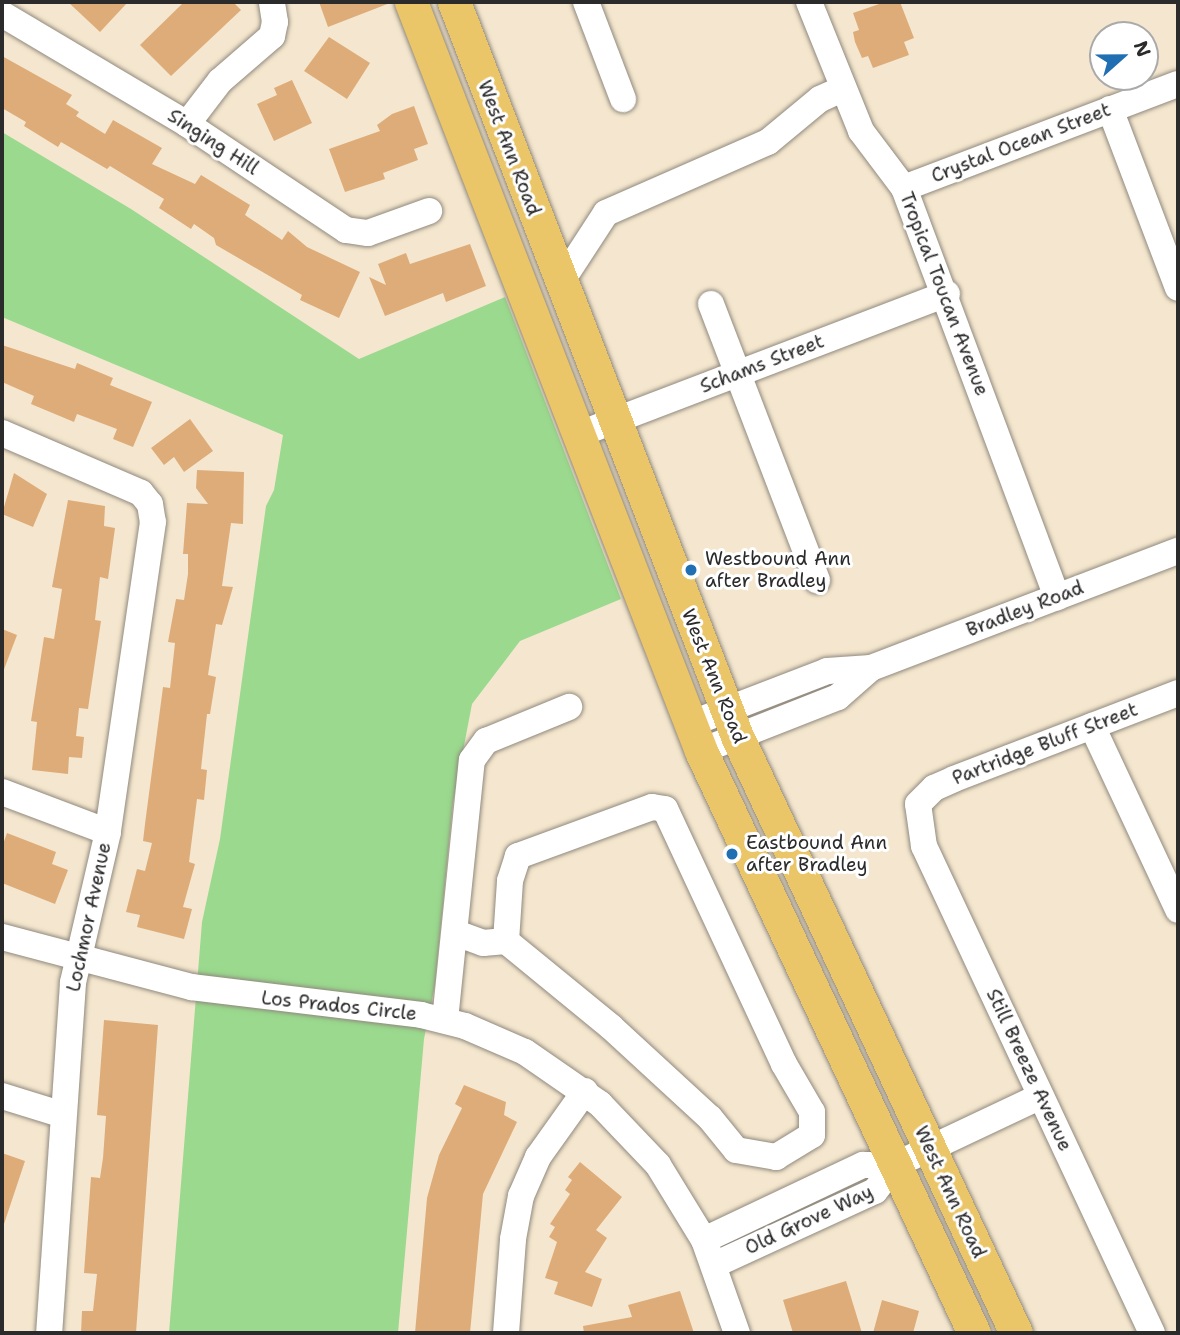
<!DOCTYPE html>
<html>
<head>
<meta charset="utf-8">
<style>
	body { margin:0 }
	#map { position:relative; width:1180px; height:1335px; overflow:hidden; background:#f5e7cf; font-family:"Shantell Sans",sans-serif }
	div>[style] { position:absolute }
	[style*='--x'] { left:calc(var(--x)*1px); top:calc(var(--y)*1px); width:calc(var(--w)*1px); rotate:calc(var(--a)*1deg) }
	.green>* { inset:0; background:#9ad98e }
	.building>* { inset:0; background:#deac79 }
	.roads { filter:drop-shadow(0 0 2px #90897d) drop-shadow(0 0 2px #90897d) }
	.minor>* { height:26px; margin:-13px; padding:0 13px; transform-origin:13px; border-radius:13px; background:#fff }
	.major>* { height:33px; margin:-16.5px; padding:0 16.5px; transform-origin:16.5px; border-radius:16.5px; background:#ebc669 }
	.dots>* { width:19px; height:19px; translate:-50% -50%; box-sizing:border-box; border:4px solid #fff; border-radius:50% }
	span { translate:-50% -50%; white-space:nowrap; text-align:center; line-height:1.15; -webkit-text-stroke:6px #fff; paint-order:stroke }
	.street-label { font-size:19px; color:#2b2b2b }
	.poi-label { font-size:19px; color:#2b2b2b }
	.left { translate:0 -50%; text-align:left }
	.frame { position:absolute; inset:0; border:4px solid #2b2b2b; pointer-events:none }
	.north { position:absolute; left:1089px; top:21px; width:70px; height:70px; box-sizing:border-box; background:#fff; border:2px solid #aaa; border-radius:50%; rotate:69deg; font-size:19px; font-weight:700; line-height:28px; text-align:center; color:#2b2b2b }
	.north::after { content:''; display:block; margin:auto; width:24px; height:32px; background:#1f6fb2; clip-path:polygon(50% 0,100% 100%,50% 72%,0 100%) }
</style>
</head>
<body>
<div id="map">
	<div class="green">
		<div style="clip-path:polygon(2px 132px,131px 209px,359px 359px,505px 297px,621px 599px,520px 641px,472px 704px,453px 803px,435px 985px,424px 1039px,398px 1333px,169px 1333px,202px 922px,220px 839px,266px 506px,274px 490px,283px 435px,2px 317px)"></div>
	</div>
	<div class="building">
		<div style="clip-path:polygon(68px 2px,128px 2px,100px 32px)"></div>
		<div style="clip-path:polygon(184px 2px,233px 2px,241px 10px,171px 76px,140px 45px)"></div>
		<div style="clip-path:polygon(319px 2px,390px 2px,390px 3px,328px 27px)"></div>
		<div style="clip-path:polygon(885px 2px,900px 2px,914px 38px,904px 42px,909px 55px,873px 68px,868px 56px,862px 58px,855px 42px,853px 32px,859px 30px,853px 13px)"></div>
		<div style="clip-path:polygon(329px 37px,370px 63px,347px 99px,304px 71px)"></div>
		<div style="clip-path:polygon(2px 56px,72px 95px,66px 104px,79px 112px,76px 116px,105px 134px,113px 120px,162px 148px,152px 164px,195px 184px,201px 175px,250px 205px,245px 215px,282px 240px,288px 231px,307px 247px,360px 272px,339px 318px,300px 300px,302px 295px,216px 245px,214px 238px,194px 224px,191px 229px,159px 208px,164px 199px,110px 166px,107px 169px,61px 142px,58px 147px,24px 126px,26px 122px,2px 108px)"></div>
		<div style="clip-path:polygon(292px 80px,312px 123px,274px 141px,257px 104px,277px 95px,274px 88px)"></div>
		<div style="clip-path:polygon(414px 106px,428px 144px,414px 149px,418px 160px,383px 173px,385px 179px,345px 192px,329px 149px,380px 131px,377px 125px,392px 114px)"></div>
		<div style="clip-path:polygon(470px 244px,486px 286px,446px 302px,443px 293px,385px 316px,369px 277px,386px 285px,378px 264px,406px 253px,410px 264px)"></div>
		<div style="clip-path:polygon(2px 345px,75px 369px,77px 363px,113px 378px,110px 385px,152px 402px,133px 447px,113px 439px,117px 429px,77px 414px,74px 422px,31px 404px,34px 396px,2px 382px)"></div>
		<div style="clip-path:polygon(190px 419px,213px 451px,184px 472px,174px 457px,164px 465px,151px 448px)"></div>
		<div style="clip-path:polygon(197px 470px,244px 472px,243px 524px,231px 523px,222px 586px,233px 587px,222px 625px,216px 624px,208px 675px,216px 677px,210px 714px,207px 714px,201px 769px,207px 770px,204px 800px,197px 799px,189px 862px,195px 864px,183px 907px,192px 909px,184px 939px,137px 927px,140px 915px,126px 912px,137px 869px,145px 871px,152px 843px,143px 841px,145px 824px,163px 687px,170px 688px,175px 643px,168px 642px,176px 599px,184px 600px,188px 574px,188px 554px,183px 554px,187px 503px,208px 504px,196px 488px)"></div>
		<div style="clip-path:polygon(14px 473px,47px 494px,33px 527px,2px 514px)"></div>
		<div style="clip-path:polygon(68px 500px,105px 506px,104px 526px,115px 528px,108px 579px,100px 577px,95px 620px,101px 621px,88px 709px,79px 708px,76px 736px,84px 737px,82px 758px,69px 757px,68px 774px,32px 770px,37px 722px,31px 721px,44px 637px,54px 639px,62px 589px,52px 587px)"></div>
		<div style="clip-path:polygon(2px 629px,17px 635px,3px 672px,2px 671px)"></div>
		<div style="clip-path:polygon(7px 833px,56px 852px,52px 864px,68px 870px,55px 904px,2px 883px,2px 847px)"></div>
		<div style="clip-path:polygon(104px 1020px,158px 1025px,136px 1333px,81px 1333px,82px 1311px,93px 1311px,97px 1274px,84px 1273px,91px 1177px,100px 1178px,103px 1158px,106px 1116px,97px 1115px)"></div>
		<div style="clip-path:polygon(464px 1085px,506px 1102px,504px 1115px,517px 1122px,483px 1194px,470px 1333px,415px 1333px,427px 1198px,439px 1155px,462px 1108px,455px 1104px)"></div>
		<div style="clip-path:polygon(2px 1153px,25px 1161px,4px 1224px,2px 1224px)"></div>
		<div style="clip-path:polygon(580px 1162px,622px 1197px,596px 1230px,607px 1238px,585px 1272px,602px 1279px,592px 1307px,554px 1294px,558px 1282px,545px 1278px,557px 1242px,549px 1237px,555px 1227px,550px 1224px,570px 1194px,565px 1190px,572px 1180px,568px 1177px)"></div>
		<div style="clip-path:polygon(846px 1281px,862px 1333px,793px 1333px,783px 1300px)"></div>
		<div style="clip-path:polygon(680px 1291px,694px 1333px,584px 1333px,583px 1326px,632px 1317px,628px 1305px)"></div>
		<div style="clip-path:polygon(882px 1300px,919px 1311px,913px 1333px,873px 1333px)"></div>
	</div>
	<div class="roads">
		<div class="minor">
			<div style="--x:586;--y:2;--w:104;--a:69.1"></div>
			<div style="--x:809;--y:2;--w:139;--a:68"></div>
			<div style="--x:861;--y:131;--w:71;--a:53"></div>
			<div style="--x:904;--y:188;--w:437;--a:69.5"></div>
			<div style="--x:2;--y:14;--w:215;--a:30.7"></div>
			<div style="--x:187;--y:124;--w:191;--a:33.7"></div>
			<div style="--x:346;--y:230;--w:22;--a:8"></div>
			<div style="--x:368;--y:233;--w:65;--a:-19.8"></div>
			<div style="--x:1110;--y:109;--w:191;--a:69.2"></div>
			<div style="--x:187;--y:124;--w:54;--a:-52.5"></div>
			<div style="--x:220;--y:81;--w:69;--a:-40.9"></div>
			<div style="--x:272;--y:36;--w:14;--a:-78"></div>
			<div style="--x:275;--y:22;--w:20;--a:-99"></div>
			<div style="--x:904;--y:188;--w:293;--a:-20.8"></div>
			<div style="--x:561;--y:282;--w:82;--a:-56.9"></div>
			<div style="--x:606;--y:213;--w:177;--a:-23.7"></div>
			<div style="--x:768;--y:142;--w:67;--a:-39.6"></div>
			<div style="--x:820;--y:99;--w:24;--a:-24"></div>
			<div style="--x:711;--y:304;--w:296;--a:69"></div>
			<div style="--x:2;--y:433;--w:151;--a:23.3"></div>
			<div style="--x:141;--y:493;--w:14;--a:51"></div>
			<div style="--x:150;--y:504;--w:18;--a:81"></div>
			<div style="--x:153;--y:522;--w:313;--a:98.3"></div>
			<div style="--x:108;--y:832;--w:155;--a:103.1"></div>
			<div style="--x:73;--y:983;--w:351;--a:93.9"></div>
			<div style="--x:577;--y:435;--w:396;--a:-20.9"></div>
			<div style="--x:690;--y:724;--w:147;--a:-21.1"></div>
			<div style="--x:827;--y:671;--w:44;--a:-3.9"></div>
			<div style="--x:871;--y:668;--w:329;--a:-20.9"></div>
			<div style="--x:1092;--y:726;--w:203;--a:64.9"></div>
			<div style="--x:701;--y:751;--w:147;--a:-21.5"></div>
			<div style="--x:838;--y:697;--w:44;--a:-41.3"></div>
			<div style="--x:2;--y:792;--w:113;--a:20.7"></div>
			<div style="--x:456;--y:933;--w:29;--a:20"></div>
			<div style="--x:483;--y:943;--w:23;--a:-5"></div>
			<div style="--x:506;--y:941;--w:136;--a:39.3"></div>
			<div style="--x:611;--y:1027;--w:134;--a:42.6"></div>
			<div style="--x:710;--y:1118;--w:41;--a:50.9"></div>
			<div style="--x:736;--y:1150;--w:41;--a:9.9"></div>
			<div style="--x:776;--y:1157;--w:42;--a:-31.4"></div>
			<div style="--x:812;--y:1135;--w:23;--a:-90"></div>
			<div style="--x:812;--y:1112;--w:56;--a:-120.3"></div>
			<div style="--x:784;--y:1064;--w:281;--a:-115"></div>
			<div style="--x:665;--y:809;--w:13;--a:-171"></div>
			<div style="--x:652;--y:807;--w:143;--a:159.9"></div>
			<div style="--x:518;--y:856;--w:26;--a:108"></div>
			<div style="--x:510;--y:881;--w:60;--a:93.8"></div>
			<div style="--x:2;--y:937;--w:196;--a:14.8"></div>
			<div style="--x:191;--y:987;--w:232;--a:6.9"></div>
			<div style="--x:421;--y:1015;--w:45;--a:14"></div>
			<div style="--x:465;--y:1026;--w:65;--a:23.4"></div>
			<div style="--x:525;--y:1052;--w:91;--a:34.7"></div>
			<div style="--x:600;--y:1104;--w:84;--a:46.4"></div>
			<div style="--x:658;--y:1165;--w:88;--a:58.5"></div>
			<div style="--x:704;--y:1240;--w:99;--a:70.5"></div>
			<div style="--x:445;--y:1020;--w:261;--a:-84.1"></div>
			<div style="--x:472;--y:760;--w:24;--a:-54"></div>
			<div style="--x:486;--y:741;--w:90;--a:-22.3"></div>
			<div style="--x:2;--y:1096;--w:61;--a:17.2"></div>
			<div style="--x:704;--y:1240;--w:176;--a:-25.3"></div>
			<div style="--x:863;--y:1165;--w:32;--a:0"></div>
			<div style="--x:714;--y:1265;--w:177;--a:-24.7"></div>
			<div style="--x:875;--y:1191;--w:33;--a:-52"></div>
			<div style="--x:895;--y:1165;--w:161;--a:-25.3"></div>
			<div style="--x:506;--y:1333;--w:94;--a:-85.7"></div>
			<div style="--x:513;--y:1239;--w:44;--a:-79.5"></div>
			<div style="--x:521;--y:1196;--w:43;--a:-66.4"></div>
			<div style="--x:538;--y:1157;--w:81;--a:-54.5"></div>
			<div style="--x:1152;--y:1333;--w:538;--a:-115.09"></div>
			<div style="--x:924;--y:846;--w:42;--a:-98.1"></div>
			<div style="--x:918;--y:804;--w:23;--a:-45"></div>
			<div style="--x:934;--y:788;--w:22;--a:-24"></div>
			<div style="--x:954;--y:779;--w:240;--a:-21"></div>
		</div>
		<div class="major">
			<div style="--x:411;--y:2;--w:803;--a:68.83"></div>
			<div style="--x:701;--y:751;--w:643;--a:64.87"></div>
			<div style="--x:454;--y:2;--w:787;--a:68.92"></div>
			<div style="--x:737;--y:736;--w:659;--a:64.95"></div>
		</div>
	</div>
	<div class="dots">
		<div style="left:691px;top:570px;background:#1f6fb2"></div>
		<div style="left:732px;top:854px;background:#1f6fb2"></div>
	</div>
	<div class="street-label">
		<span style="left:213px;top:142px;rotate:33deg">Singing Hill</span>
		<span style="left:1021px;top:143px;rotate:-21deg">Crystal Ocean Street</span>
		<span style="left:509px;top:148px;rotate:69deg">West Ann Road</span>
		<span style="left:944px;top:294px;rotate:69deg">Tropical Toucan Avenue</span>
		<span style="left:762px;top:364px;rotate:-21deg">Schams Street</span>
		<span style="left:1025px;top:609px;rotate:-21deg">Bradley Road</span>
		<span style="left:714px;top:676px;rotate:68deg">West Ann Road</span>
		<span style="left:1045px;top:744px;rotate:-21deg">Partridge Bluff Street</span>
		<span style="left:89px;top:917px;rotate:-78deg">Lochmor Avenue</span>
		<span style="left:339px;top:1006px;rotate:6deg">Los Prados Circle</span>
		<span style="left:1029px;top:1070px;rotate:65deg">Still Breeze Avenue</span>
		<span style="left:950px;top:1192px;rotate:65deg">West Ann Road</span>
		<span style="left:809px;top:1220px;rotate:-25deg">Old Grove Way</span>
	</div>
	<div class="poi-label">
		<span class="left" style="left:705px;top:570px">Westbound Ann<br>after Bradley</span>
		<span class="left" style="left:746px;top:854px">Eastbound Ann<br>after Bradley</span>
	</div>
	<div class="frame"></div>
	<div class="north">N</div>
</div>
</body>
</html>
